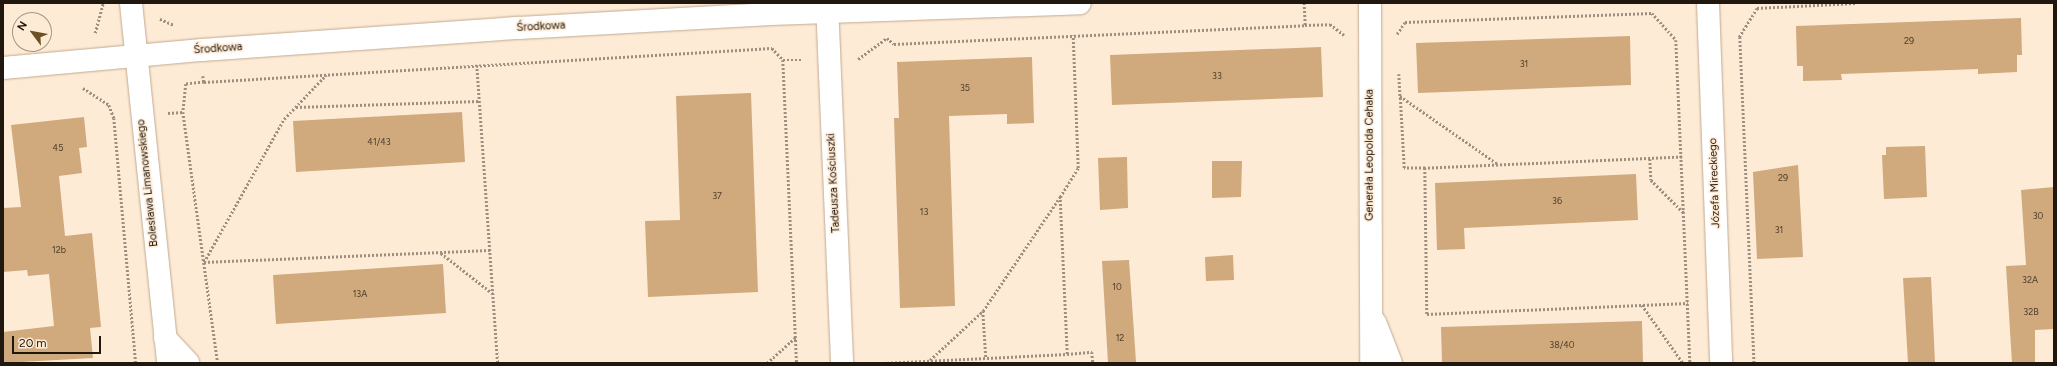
<!DOCTYPE html>
<html>
<head>
<meta charset="utf-8">
<style>
	body { margin:0 }
	#map { position:relative; width:2057px; height:366px; overflow:hidden; background:#feebd6; font-family:Figtree,sans-serif }
	div>[style] { position:absolute }
	[style*='--x'] { left:calc(var(--x)*1px); top:calc(var(--y)*1px); width:calc(var(--w)*1px); rotate:calc(var(--a)*1deg) }
	.building>* { inset:0; background:#d0a97d }
	.path>* { height:2.5px; margin-top:-1.25px; transform-origin:0; background:repeating-linear-gradient(90deg,#9d8f7f 0 2px,transparent 0 4px) }
	.roads { filter:drop-shadow(0 0 1px #c1aa91) drop-shadow(0 0 1px #c1aa91) }
	.minor>* { height:22px; margin:-11px; padding:0 11px; transform-origin:11px; border-radius:11px; background:#fff }
	span { translate:-50% -50%; white-space:nowrap; text-align:center; line-height:1.15; -webkit-text-stroke:3px #feebd6; paint-order:stroke }
	.number-label { font-size:9px; color:#4c3c2a }
	.number-label span { -webkit-text-stroke-width:0 }
	.street-label { font-size:11px; color:#20180e }
	.frame { position:absolute; inset:0; border:4px solid #20180e; pointer-events:none }
	.north { position:absolute; left:12px; top:12px; width:40px; height:40px; box-sizing:border-box; background:#feebd6; border:1px solid #a59786; border-radius:50%; rotate:302deg; font-size:11px; font-weight:700; line-height:16px; text-align:center; color:#20180e }
	.north::after { content:''; display:block; margin:auto; width:14px; height:18px; background:#6d5024; clip-path:polygon(50% 0,100% 100%,50% 72%,0 100%) }
	.scale { position:absolute; left:12px; top:336px; width:89px; height:18px; box-sizing:border-box; border:2px solid #20180e; border-top:0; padding-left:5px; font-size:12px; line-height:14px; white-space:nowrap; color:#20180e; -webkit-text-stroke:3px #feebd6; paint-order:stroke }
</style>
</head>
<body>
<div id="map">
	<div class="building">
		<div style="clip-path:polygon(2021px 18px,2022px 55px,2017px 55px,2017px 72px,1978px 74px,1978px 69px,1841px 74px,1842px 80px,1803px 81px,1803px 66px,1797px 66px,1796px 26px)"></div>
		<div style="clip-path:polygon(1630px 36px,1631px 85px,1418px 93px,1416px 43px)"></div>
		<div style="clip-path:polygon(1321px 47px,1323px 97px,1112px 105px,1110px 55px)"></div>
		<div style="clip-path:polygon(1032px 57px,1034px 123px,1007px 124px,1007px 114px,949px 116px,955px 306px,900px 308px,894px 118px,899px 118px,897px 62px)"></div>
		<div style="clip-path:polygon(751px 93px,758px 292px,648px 297px,645px 221px,680px 220px,676px 96px)"></div>
		<div style="clip-path:polygon(462px 112px,465px 162px,296px 172px,293px 121px)"></div>
		<div style="clip-path:polygon(84px 117px,87px 147px,79px 148px,82px 173px,59px 176px,65px 236px,92px 233px,101px 327px,90px 328px,93px 358px,3px 363px,3px 332px,54px 326px,49px 274px,28px 276px,27px 270px,3px 272px,3px 208px,21px 207px,11px 125px)"></div>
		<div style="clip-path:polygon(1925px 146px,1927px 197px,1884px 199px,1882px 155px,1886px 155px,1886px 147px)"></div>
		<div style="clip-path:polygon(1127px 157px,1128px 208px,1100px 210px,1098px 158px)"></div>
		<div style="clip-path:polygon(1212px 161px,1242px 161px,1241px 197px,1212px 198px)"></div>
		<div style="clip-path:polygon(1798px 165px,1803px 257px,1757px 259px,1753px 172px)"></div>
		<div style="clip-path:polygon(1636px 174px,1638px 220px,1464px 228px,1465px 249px,1437px 250px,1435px 183px)"></div>
		<div style="clip-path:polygon(2054px 187px,2054px 329px,2035px 330px,2035px 363px,2012px 363px,2006px 266px,2026px 265px,2021px 190px)"></div>
		<div style="clip-path:polygon(1233px 255px,1234px 280px,1206px 281px,1205px 257px)"></div>
		<div style="clip-path:polygon(1129px 260px,1136px 362px,1108px 363px,1102px 261px)"></div>
		<div style="clip-path:polygon(443px 264px,446px 313px,276px 324px,273px 275px)"></div>
		<div style="clip-path:polygon(1931px 277px,1935px 363px,1908px 363px,1903px 278px)"></div>
		<div style="clip-path:polygon(1642px 321px,1643px 363px,1442px 363px,1441px 327px)"></div>
	</div>
	<div class="path">
		<div style="--x:160;--y:19;--w:15;--a:23"></div>
		<div style="--x:1305;--y:25;--w:25;--a:-2"></div>
		<div style="--x:1330;--y:24;--w:18;--a:38"></div>
		<div style="--x:95;--y:33;--w:31;--a:-75"></div>
		<div style="--x:1397;--y:34;--w:14;--a:-56"></div>
		<div style="--x:1405;--y:22;--w:247;--a:-2.1"></div>
		<div style="--x:1652;--y:13;--w:36;--a:48"></div>
		<div style="--x:1676;--y:40;--w:323;--a:87.5"></div>
		<div style="--x:1739;--y:37;--w:34;--a:-58"></div>
		<div style="--x:1757;--y:8;--w:99;--a:-2.9"></div>
		<div style="--x:1740;--y:37;--w:326;--a:87.5"></div>
		<div style="--x:887;--y:38;--w:9;--a:41"></div>
		<div style="--x:894;--y:44;--w:411;--a:-2.6"></div>
		<div style="--x:1305;--y:25;--w:22;--a:-93"></div>
		<div style="--x:858;--y:59;--w:36;--a:-36"></div>
		<div style="--x:783;--y:60;--w:20;--a:0"></div>
		<div style="--x:477;--y:65;--w:299;--a:86"></div>
		<div style="--x:1399;--y:74;--w:22;--a:87"></div>
		<div style="--x:203;--y:76;--w:6;--a:81"></div>
		<div style="--x:204;--y:82;--w:18;--a:174"></div>
		<div style="--x:186;--y:84;--w:28;--a:96"></div>
		<div style="--x:183;--y:112;--w:253;--a:82.1"></div>
		<div style="--x:204;--y:82;--w:569;--a:-3.43"></div>
		<div style="--x:772;--y:48;--w:16;--a:47"></div>
		<div style="--x:783;--y:60;--w:303;--a:87.4"></div>
		<div style="--x:83;--y:88;--w:31;--a:33"></div>
		<div style="--x:109;--y:105;--w:14;--a:69"></div>
		<div style="--x:114;--y:118;--w:246;--a:84.9"></div>
		<div style="--x:296;--y:107;--w:183;--a:-1.9"></div>
		<div style="--x:168;--y:113;--w:15;--a:-4"></div>
		<div style="--x:1682;--y:157;--w:257;--a:177.5"></div>
		<div style="--x:1425;--y:168;--w:146;--a:89.2"></div>
		<div style="--x:1427;--y:314;--w:261;--a:-2.4"></div>
		<div style="--x:1650;--y:159;--w:21;--a:87"></div>
		<div style="--x:1651;--y:180;--w:47;--a:45"></div>
		<div style="--x:1425;--y:168;--w:21;--a:180"></div>
		<div style="--x:1404;--y:168;--w:72;--a:-93.2"></div>
		<div style="--x:1400;--y:96;--w:119;--a:34.8"></div>
		<div style="--x:441;--y:253;--w:65;--a:38.1"></div>
		<div style="--x:204;--y:262;--w:286;--a:-2.4"></div>
		<div style="--x:204;--y:262;--w:164;--a:-60.8"></div>
		<div style="--x:284;--y:119;--w:61;--a:-46.3"></div>
		<div style="--x:1642;--y:305;--w:71;--a:54.7"></div>
		<div style="--x:983;--y:311;--w:138;--a:-56"></div>
		<div style="--x:1067;--y:354;--w:25;--a:-5"></div>
		<div style="--x:1092;--y:352;--w:11;--a:85"></div>
		<div style="--x:930;--y:360;--w:72;--a:-42.8"></div>
		<div style="--x:983;--y:311;--w:47;--a:86.3"></div>
		<div style="--x:767;--y:363;--w:39;--a:-42"></div>
		<div style="--x:883;--y:363;--w:184;--a:-2.8"></div>
		<div style="--x:1067;--y:354;--w:157;--a:-92.6"></div>
		<div style="--x:1060;--y:197;--w:34;--a:-58"></div>
		<div style="--x:1078;--y:168;--w:133;--a:-92.2"></div>
	</div>
	<div class="roads">
		<div class="minor">
			<div style="--x:131;--y:3;--w:362;--a:84.1"></div>
			<div style="--x:827;--y:3;--w:360;--a:87.6"></div>
			<div style="--x:1370;--y:3;--w:360;--a:89.8"></div>
			<div style="--x:1708;--y:3;--w:360;--a:87.9"></div>
			<div style="--x:3;--y:68;--w:200;--a:-5.2"></div>
			<div style="--x:202;--y:50;--w:318;--a:-4"></div>
			<div style="--x:519;--y:28;--w:252;--a:-3.2"></div>
			<div style="--x:771;--y:14;--w:309;--a:-2"></div>
			<div style="--x:1375;--y:322;--w:44;--a:68.7"></div>
			<div style="--x:165;--y:338;--w:34;--a:47"></div>
		</div>
	</div>
	<div class="number-label">
		<span style="left:1909px;top:41px">29</span>
		<span style="left:1524px;top:64px">31</span>
		<span style="left:1217px;top:76px">33</span>
		<span style="left:965px;top:88px">35</span>
		<span style="left:379px;top:142px">41/43</span>
		<span style="left:58px;top:148px">45</span>
		<span style="left:1783px;top:178px">29</span>
		<span style="left:717px;top:196px">37</span>
		<span style="left:1557px;top:201px">36</span>
		<span style="left:924px;top:212px">13</span>
		<span style="left:2038px;top:216px">30</span>
		<span style="left:1779px;top:230px">31</span>
		<span style="left:59px;top:250px">12b</span>
		<span style="left:2030px;top:280px">32A</span>
		<span style="left:1117px;top:287px">10</span>
		<span style="left:360px;top:294px">13A</span>
		<span style="left:2031px;top:312px">32B</span>
		<span style="left:1120px;top:338px">12</span>
		<span style="left:1562px;top:345px">38/40</span>
	</div>
	<div class="street-label">
		<span style="left:541px;top:27px;rotate:-3deg">Środkowa</span>
		<span style="left:218px;top:49px;rotate:-4deg">Środkowa</span>
		<span style="left:1370px;top:155px;rotate:-90deg">Generała Leopolda Cehaka</span>
		<span style="left:148px;top:183px;rotate:-96deg">Bolesława Limanowskiego</span>
		<span style="left:834px;top:183px;rotate:-93deg">Tadeusza Kościuszki</span>
		<span style="left:1715px;top:183px;rotate:-92deg">Józefa Mireckiego</span>
	</div>
	<div class="frame"></div>
	<div class="north">N</div>
	<div class="scale">20 m</div>
</div>
</body>
</html>
